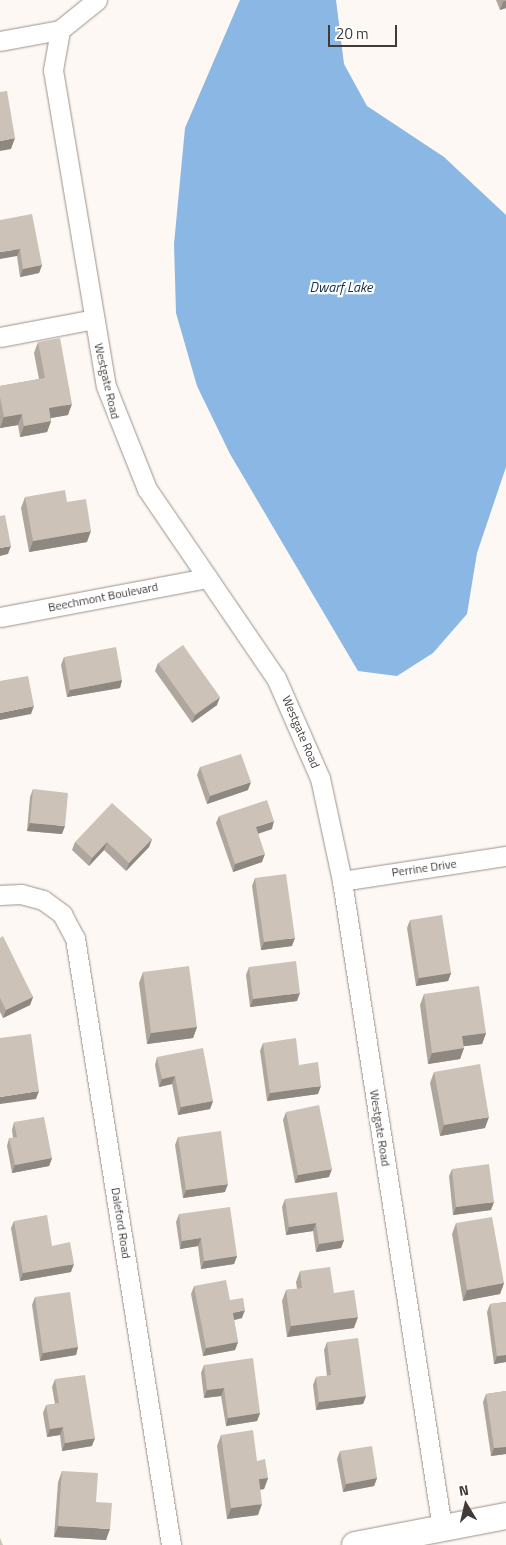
<!DOCTYPE html>
<html>
<head>
<meta charset="utf-8">
<style>
	body { margin:0 }
	#map { position:relative; width:506px; height:1545px; overflow:hidden; background:#fdf8f4; font-family:"Titillium Web",sans-serif }
	div>[style] { position:absolute }
	[style*='--x'] { left:calc(var(--x)*1px); top:calc(var(--y)*1px); width:calc(var(--w)*1px); rotate:calc(var(--a)*1deg) }
	.water>* { inset:0; background:#8ab7e3 }
	.roads { filter:drop-shadow(0 0 1px #9d9189) drop-shadow(0 0 1px #9d9189) }
	.street>* { height:19px; margin:-9.5px; padding:0 9.5px; transform-origin:9.5px; border-radius:9.5px; background:#fff }
	.secondary>* { height:26px; margin:-13px; padding:0 13px; transform-origin:13px; border-radius:13px; background:#fff }
	.wall>* { inset:0; background:#afa79e }
	.shaded-wall>* { inset:0; background:#8f8881 }
	.building>* { inset:0; background:#ccc2b8 }
	span { translate:-50% -50%; white-space:nowrap; text-align:center; line-height:1.15; -webkit-text-stroke:4.5px #fff; paint-order:stroke }
	.street-label { font-size:12px; color:#413b38 }
	.water-label { font-size:14px; color:#0f304e; font-style:italic }
	.north { position:absolute; left:441px; top:1480px; width:50px; height:50px; -webkit-text-stroke:4px #fff; paint-order:stroke; rotate:351deg; font-size:14px; font-weight:700; line-height:20px; text-align:center; color:#413b38 }
	.north::after { content:''; display:block; margin:auto; width:18px; height:22px; background:#413b38; clip-path:polygon(50% 0,100% 100%,50% 72%,0 100%) }
	.scale { position:absolute; left:328px; top:25px; width:69px; height:22px; box-sizing:border-box; border:2px solid #413b38; border-top:0; padding-left:6px; font-size:15px; line-height:18px; white-space:nowrap; color:#413b38; -webkit-text-stroke:4px #fff; paint-order:stroke }
</style>
</head>
<body>
<div id="map">
	<div class="water">
		<div style="clip-path:polygon(240px 0,336px 0,344px 64px,367px 106px,444px 157px,506px 215px,506px 467px,477px 553px,467px 614px,433px 653px,397px 676px,358px 671px,230px 454px,197px 386px,176px 313px,174px 244px,185px 128px)"></div>
	</div>
	<div class="roads">
		<div class="street">
			<div style="--x:97;--y:0;--w:48;--a:141"></div>
			<div style="--x:60;--y:30;--w:41;--a:99.9"></div>
			<div style="--x:53;--y:70;--w:320;--a:80.5"></div>
			<div style="--x:106;--y:386;--w:111;--a:68.3"></div>
			<div style="--x:147;--y:489;--w:229;--a:55.7"></div>
			<div style="--x:276;--y:678;--w:109;--a:66.3"></div>
			<div style="--x:320;--y:778;--w:105;--a:77.9"></div>
			<div style="--x:342;--y:881;--w:655;--a:81.21"></div>
			<div style="--x:0;--y:41;--w:61;--a:-10.4"></div>
			<div style="--x:0;--y:337;--w:96;--a:-10.8"></div>
			<div style="--x:0;--y:617;--w:211;--a:-10.7"></div>
			<div style="--x:342;--y:881;--w:166;--a:-8.7"></div>
			<div style="--x:0;--y:895;--w:21;--a:-3"></div>
			<div style="--x:21;--y:894;--w:23;--a:15"></div>
			<div style="--x:43;--y:900;--w:24;--a:36"></div>
			<div style="--x:62;--y:914;--w:27;--a:62"></div>
			<div style="--x:75;--y:938;--w:615;--a:81.01"></div>
		</div>
		<div class="secondary">
			<div style="--x:355;--y:1545;--w:154;--a:-10.9"></div>
		</div>
	</div>
	<div class="wall">
		<div style="clip-path:polygon(496px 0,506px 0,506px 8px,500px 10px)"></div>
		<div style="clip-path:polygon(0 220px,42px 265px,39px 273px,20px 277px,17px 256px)"></div>
		<div style="clip-path:polygon(38px 342px,68px 415px,51px 418px,51px 421px,47px 432px,20px 437px,18px 425px,0 428px,0 386px,39px 379px,34px 353px)"></div>
		<div style="clip-path:polygon(25px 497px,67px 502px,87px 542px,29px 552px,21px 508px)"></div>
		<div style="clip-path:polygon(64px 657px,122px 680px,120px 688px,67px 697px,61px 665px)"></div>
		<div style="clip-path:polygon(158px 663px,217px 705px,192px 723px,155px 671px)"></div>
		<div style="clip-path:polygon(200px 767px,248px 790px,207px 804px,197px 775px)"></div>
		<div style="clip-path:polygon(33px 789px,62px 834px,27px 831px,30px 797px)"></div>
		<div style="clip-path:polygon(219px 816px,272px 829px,258px 834px,262px 862px,233px 872px,216px 823px)"></div>
		<div style="clip-path:polygon(152px 839px,149px 847px,126px 871px,104px 850px,89px 866px,72px 850px,75px 842px)"></div>
		<div style="clip-path:polygon(255px 878px,292px 946px,261px 950px,252px 886px)"></div>
		<div style="clip-path:polygon(410px 920px,451px 973px,448px 981px,416px 986px,407px 928px)"></div>
		<div style="clip-path:polygon(0 938px,33px 997px,30px 1005px,3px 1018px,0 1012px)"></div>
		<div style="clip-path:polygon(249px 967px,297px 1001px,250px 1007px,246px 975px)"></div>
		<div style="clip-path:polygon(143px 972px,197px 1027px,193px 1038px,147px 1044px,139px 983px)"></div>
		<div style="clip-path:polygon(424px 994px,486px 1033px,482px 1044px,463px 1046px,464px 1048px,460px 1059px,428px 1064px,420px 1005px)"></div>
		<div style="clip-path:polygon(263px 1043px,299px 1065px,318px 1094px,267px 1101px,260px 1051px)"></div>
		<div style="clip-path:polygon(157px 1057px,213px 1101px,210px 1109px,178px 1115px,172px 1084px,159px 1087px,155px 1065px)"></div>
		<div style="clip-path:polygon(434px 1072px,485px 1128px,440px 1136px,430px 1083px)"></div>
		<div style="clip-path:polygon(286px 1112px,329px 1177px,295px 1183px,283px 1120px)"></div>
		<div style="clip-path:polygon(14px 1122px,52px 1158px,49px 1166px,12px 1173px,7px 1146px,9px 1138px,13px 1138px,12px 1130px)"></div>
		<div style="clip-path:polygon(178px 1137px,225px 1192px,183px 1198px,175px 1145px)"></div>
		<div style="clip-path:polygon(452px 1169px,491px 1210px,453px 1215px,449px 1176px)"></div>
		<div style="clip-path:polygon(285px 1199px,344px 1240px,341px 1248px,316px 1252px,313px 1231px,286px 1235px,282px 1207px)"></div>
		<div style="clip-path:polygon(179px 1214px,237px 1256px,234px 1264px,201px 1269px,198px 1246px,180px 1249px,176px 1222px)"></div>
		<div style="clip-path:polygon(14px 1221px,52px 1246px,71px 1272px,20px 1281px,11px 1228px)"></div>
		<div style="clip-path:polygon(456px 1223px,504px 1283px,500px 1294px,463px 1301px,452px 1234px)"></div>
		<div style="clip-path:polygon(300px 1271px,334px 1293px,354px 1328px,287px 1337px,282px 1301px,286px 1290px,297px 1289px,296px 1282px)"></div>
		<div style="clip-path:polygon(194px 1286px,230px 1300px,242px 1318px,234px 1320px,238px 1342px,235px 1350px,203px 1356px,191px 1294px)"></div>
		<div style="clip-path:polygon(35px 1297px,78px 1347px,76px 1355px,40px 1361px,32px 1305px)"></div>
		<div style="clip-path:polygon(506px 1302px,506px 1362px,494px 1364px,487px 1312px,490px 1304px)"></div>
		<div style="clip-path:polygon(327px 1342px,366px 1396px,363px 1404px,316px 1410px,313px 1385px,316px 1377px,327px 1376px,324px 1350px)"></div>
		<div style="clip-path:polygon(204px 1365px,260px 1413px,257px 1421px,226px 1426px,221px 1396px,204px 1398px,201px 1373px)"></div>
		<div style="clip-path:polygon(55px 1379px,92px 1446px,62px 1451px,60px 1435px,47px 1437px,43px 1413px,46px 1405px,55px 1404px,52px 1387px)"></div>
		<div style="clip-path:polygon(506px 1391px,506px 1454px,491px 1456px,483px 1402px,486px 1394px)"></div>
		<div style="clip-path:polygon(221px 1435px,257px 1461px,268px 1478px,264px 1489px,260px 1490px,258px 1515px,227px 1519px,217px 1446px)"></div>
		<div style="clip-path:polygon(340px 1451px,377px 1478px,374px 1486px,343px 1492px,337px 1459px)"></div>
		<div style="clip-path:polygon(62px 1471px,106px 1540px,54px 1537px,58px 1482px)"></div>
	</div>
	<div class="shaded-wall">
		<div style="clip-path:polygon(506px 1px,506px 8px,500px 10px,503px 2px)"></div>
		<div style="clip-path:polygon(15px 138px,11px 149px,0 151px,0 141px)"></div>
		<div style="clip-path:polygon(20px 249px,17px 256px,0 259px,0 252px)"></div>
		<div style="clip-path:polygon(42px 265px,39px 273px,20px 277px,23px 269px)"></div>
		<div style="clip-path:polygon(72px 404px,68px 415px,45px 419px,49px 408px)"></div>
		<div style="clip-path:polygon(22px 414px,18px 425px,0 428px,4px 417px)"></div>
		<div style="clip-path:polygon(51px 421px,47px 432px,20px 437px,24px 426px)"></div>
		<div style="clip-path:polygon(91px 531px,87px 542px,29px 552px,33px 541px)"></div>
		<div style="clip-path:polygon(11px 546px,8px 554px,0 556px,0 548px)"></div>
		<div style="clip-path:polygon(122px 680px,120px 688px,67px 697px,70px 690px)"></div>
		<div style="clip-path:polygon(220px 697px,217px 705px,192px 723px,195px 715px)"></div>
		<div style="clip-path:polygon(34px 706px,31px 714px,0 720px,0 713px)"></div>
		<div style="clip-path:polygon(251px 782px,248px 790px,207px 804px,210px 796px)"></div>
		<div style="clip-path:polygon(274px 821px,272px 829px,253px 835px,256px 827px)"></div>
		<div style="clip-path:polygon(30px 823px,65px 826px,62px 834px,27px 831px)"></div>
		<div style="clip-path:polygon(152px 839px,149px 847px,126px 871px,129px 863px)"></div>
		<div style="clip-path:polygon(107px 842px,104px 850px,89px 866px,92px 858px)"></div>
		<div style="clip-path:polygon(265px 854px,262px 862px,233px 872px,235px 864px)"></div>
		<div style="clip-path:polygon(295px 938px,292px 946px,261px 950px,264px 942px)"></div>
		<div style="clip-path:polygon(451px 973px,448px 981px,416px 986px,419px 978px)"></div>
		<div style="clip-path:polygon(300px 993px,297px 1001px,250px 1007px,253px 999px)"></div>
		<div style="clip-path:polygon(33px 997px,30px 1005px,3px 1018px,6px 1010px)"></div>
		<div style="clip-path:polygon(197px 1027px,193px 1038px,147px 1044px,151px 1033px)"></div>
		<div style="clip-path:polygon(486px 1033px,482px 1044px,458px 1047px,462px 1036px)"></div>
		<div style="clip-path:polygon(464px 1048px,460px 1059px,428px 1064px,432px 1053px)"></div>
		<div style="clip-path:polygon(175px 1076px,172px 1084px,159px 1087px,162px 1079px)"></div>
		<div style="clip-path:polygon(321px 1086px,318px 1094px,267px 1101px,270px 1093px)"></div>
		<div style="clip-path:polygon(39px 1091px,36px 1099px,0 1104px,0 1097px)"></div>
		<div style="clip-path:polygon(213px 1101px,210px 1109px,178px 1115px,181px 1107px)"></div>
		<div style="clip-path:polygon(489px 1117px,485px 1128px,440px 1136px,444px 1125px)"></div>
		<div style="clip-path:polygon(52px 1158px,49px 1166px,12px 1173px,15px 1165px)"></div>
		<div style="clip-path:polygon(332px 1169px,329px 1177px,295px 1183px,298px 1175px)"></div>
		<div style="clip-path:polygon(228px 1184px,225px 1192px,183px 1198px,186px 1190px)"></div>
		<div style="clip-path:polygon(494px 1202px,491px 1210px,453px 1215px,456px 1207px)"></div>
		<div style="clip-path:polygon(316px 1223px,313px 1231px,286px 1235px,289px 1227px)"></div>
		<div style="clip-path:polygon(201px 1238px,198px 1246px,180px 1249px,182px 1241px)"></div>
		<div style="clip-path:polygon(344px 1240px,341px 1248px,316px 1252px,319px 1244px)"></div>
		<div style="clip-path:polygon(237px 1256px,234px 1264px,201px 1269px,204px 1261px)"></div>
		<div style="clip-path:polygon(74px 1264px,71px 1272px,20px 1281px,23px 1273px)"></div>
		<div style="clip-path:polygon(504px 1283px,500px 1294px,463px 1301px,467px 1290px)"></div>
		<div style="clip-path:polygon(245px 1310px,242px 1318px,230px 1321px,233px 1313px)"></div>
		<div style="clip-path:polygon(358px 1317px,354px 1328px,287px 1337px,291px 1326px)"></div>
		<div style="clip-path:polygon(238px 1342px,235px 1350px,203px 1356px,206px 1348px)"></div>
		<div style="clip-path:polygon(78px 1347px,76px 1355px,40px 1361px,43px 1353px)"></div>
		<div style="clip-path:polygon(506px 1355px,506px 1362px,494px 1364px,497px 1356px)"></div>
		<div style="clip-path:polygon(224px 1388px,221px 1396px,204px 1398px,207px 1390px)"></div>
		<div style="clip-path:polygon(366px 1396px,363px 1404px,316px 1410px,319px 1402px)"></div>
		<div style="clip-path:polygon(260px 1413px,257px 1421px,226px 1426px,228px 1418px)"></div>
		<div style="clip-path:polygon(63px 1427px,60px 1435px,47px 1437px,50px 1429px)"></div>
		<div style="clip-path:polygon(95px 1438px,92px 1446px,62px 1451px,65px 1443px)"></div>
		<div style="clip-path:polygon(506px 1447px,506px 1454px,491px 1456px,494px 1448px)"></div>
		<div style="clip-path:polygon(268px 1478px,264px 1489px,255px 1490px,259px 1479px)"></div>
		<div style="clip-path:polygon(377px 1478px,374px 1486px,343px 1492px,346px 1484px)"></div>
		<div style="clip-path:polygon(262px 1504px,258px 1515px,227px 1519px,231px 1508px)"></div>
		<div style="clip-path:polygon(58px 1526px,110px 1529px,106px 1540px,54px 1537px)"></div>
	</div>
	<div class="building">
		<div style="clip-path:polygon(7px 91px,15px 138px,0 141px,0 92px)"></div>
		<div style="clip-path:polygon(32px 214px,42px 265px,23px 269px,20px 249px,0 252px,0 220px)"></div>
		<div style="clip-path:polygon(60px 338px,72px 404px,49px 408px,51px 421px,24px 426px,22px 414px,4px 417px,0 397px,0 386px,45px 378px,38px 342px)"></div>
		<div style="clip-path:polygon(65px 490px,67px 502px,86px 499px,91px 531px,33px 541px,25px 497px)"></div>
		<div style="clip-path:polygon(5px 515px,11px 546px,0 548px,0 516px)"></div>
		<div style="clip-path:polygon(183px 645px,220px 697px,195px 715px,158px 663px)"></div>
		<div style="clip-path:polygon(116px 647px,122px 680px,70px 690px,64px 657px)"></div>
		<div style="clip-path:polygon(28px 676px,34px 706px,0 713px,0 681px)"></div>
		<div style="clip-path:polygon(241px 754px,251px 782px,210px 796px,200px 767px)"></div>
		<div style="clip-path:polygon(33px 789px,68px 793px,65px 826px,30px 823px)"></div>
		<div style="clip-path:polygon(267px 800px,274px 821px,256px 827px,265px 854px,235px 864px,219px 816px)"></div>
		<div style="clip-path:polygon(112px 803px,152px 839px,129px 863px,107px 842px,92px 858px,75px 842px)"></div>
		<div style="clip-path:polygon(286px 874px,295px 938px,264px 942px,255px 878px)"></div>
		<div style="clip-path:polygon(442px 915px,451px 973px,419px 978px,410px 920px)"></div>
		<div style="clip-path:polygon(3px 936px,33px 997px,6px 1010px,0 998px,0 938px)"></div>
		<div style="clip-path:polygon(296px 961px,300px 993px,253px 999px,249px 967px)"></div>
		<div style="clip-path:polygon(189px 966px,197px 1027px,151px 1033px,143px 972px)"></div>
		<div style="clip-path:polygon(479px 986px,486px 1033px,462px 1036px,464px 1048px,432px 1053px,424px 994px)"></div>
		<div style="clip-path:polygon(31px 1034px,39px 1091px,0 1097px,0 1038px)"></div>
		<div style="clip-path:polygon(296px 1038px,299px 1065px,318px 1062px,321px 1086px,270px 1093px,263px 1043px)"></div>
		<div style="clip-path:polygon(203px 1048px,213px 1101px,181px 1107px,175px 1076px,162px 1079px,157px 1057px)"></div>
		<div style="clip-path:polygon(480px 1064px,489px 1117px,444px 1125px,434px 1072px)"></div>
		<div style="clip-path:polygon(319px 1105px,332px 1169px,298px 1175px,286px 1112px)"></div>
		<div style="clip-path:polygon(44px 1117px,52px 1158px,15px 1165px,9px 1138px,17px 1137px,14px 1122px)"></div>
		<div style="clip-path:polygon(221px 1131px,228px 1184px,186px 1190px,178px 1137px)"></div>
		<div style="clip-path:polygon(489px 1164px,494px 1202px,456px 1207px,452px 1169px)"></div>
		<div style="clip-path:polygon(337px 1192px,344px 1240px,319px 1244px,316px 1223px,289px 1227px,285px 1199px)"></div>
		<div style="clip-path:polygon(230px 1207px,237px 1256px,204px 1261px,201px 1238px,182px 1241px,179px 1214px)"></div>
		<div style="clip-path:polygon(47px 1215px,52px 1246px,70px 1242px,74px 1264px,23px 1273px,14px 1221px)"></div>
		<div style="clip-path:polygon(492px 1217px,504px 1283px,467px 1290px,456px 1223px)"></div>
		<div style="clip-path:polygon(330px 1267px,334px 1293px,354px 1290px,358px 1317px,291px 1326px,286px 1290px,302px 1288px,300px 1271px)"></div>
		<div style="clip-path:polygon(226px 1280px,230px 1300px,243px 1298px,245px 1310px,233px 1313px,238px 1342px,206px 1348px,194px 1286px)"></div>
		<div style="clip-path:polygon(70px 1292px,78px 1347px,43px 1353px,35px 1297px)"></div>
		<div style="clip-path:polygon(506px 1302px,506px 1355px,497px 1356px,490px 1304px)"></div>
		<div style="clip-path:polygon(358px 1338px,366px 1396px,319px 1402px,316px 1377px,331px 1375px,327px 1342px)"></div>
		<div style="clip-path:polygon(253px 1358px,260px 1413px,228px 1418px,224px 1388px,207px 1390px,204px 1365px)"></div>
		<div style="clip-path:polygon(85px 1375px,95px 1438px,65px 1443px,63px 1427px,50px 1429px,46px 1405px,59px 1403px,55px 1379px)"></div>
		<div style="clip-path:polygon(506px 1391px,506px 1447px,494px 1448px,486px 1394px)"></div>
		<div style="clip-path:polygon(253px 1430px,257px 1461px,265px 1459px,268px 1478px,259px 1479px,262px 1504px,231px 1508px,221px 1435px)"></div>
		<div style="clip-path:polygon(372px 1446px,377px 1478px,346px 1484px,340px 1451px)"></div>
		<div style="clip-path:polygon(62px 1471px,98px 1473px,96px 1502px,112px 1503px,110px 1529px,58px 1526px)"></div>
		<div style="clip-path:polygon(0 1538px,3px 1545px,0 1545px)"></div>
	</div>
	<div class="street-label">
		<span style="left:107px;top:381px;rotate:77deg">Westgate Road</span>
		<span style="left:103px;top:597px;rotate:-11deg">Beechmont Boulevard</span>
		<span style="left:301px;top:732px;rotate:67deg">Westgate Road</span>
		<span style="left:424px;top:868px;rotate:-8deg">Perrine Drive</span>
		<span style="left:380px;top:1128px;rotate:81deg">Westgate Road</span>
		<span style="left:121px;top:1223px;rotate:81deg">Daleford Road</span>
	</div>
	<div class="water-label">
		<span style="left:341px;top:287px">Dwarf Lake</span>
	</div>
	<div class="north">N</div>
	<div class="scale">20 m</div>
</div>
</body>
</html>
